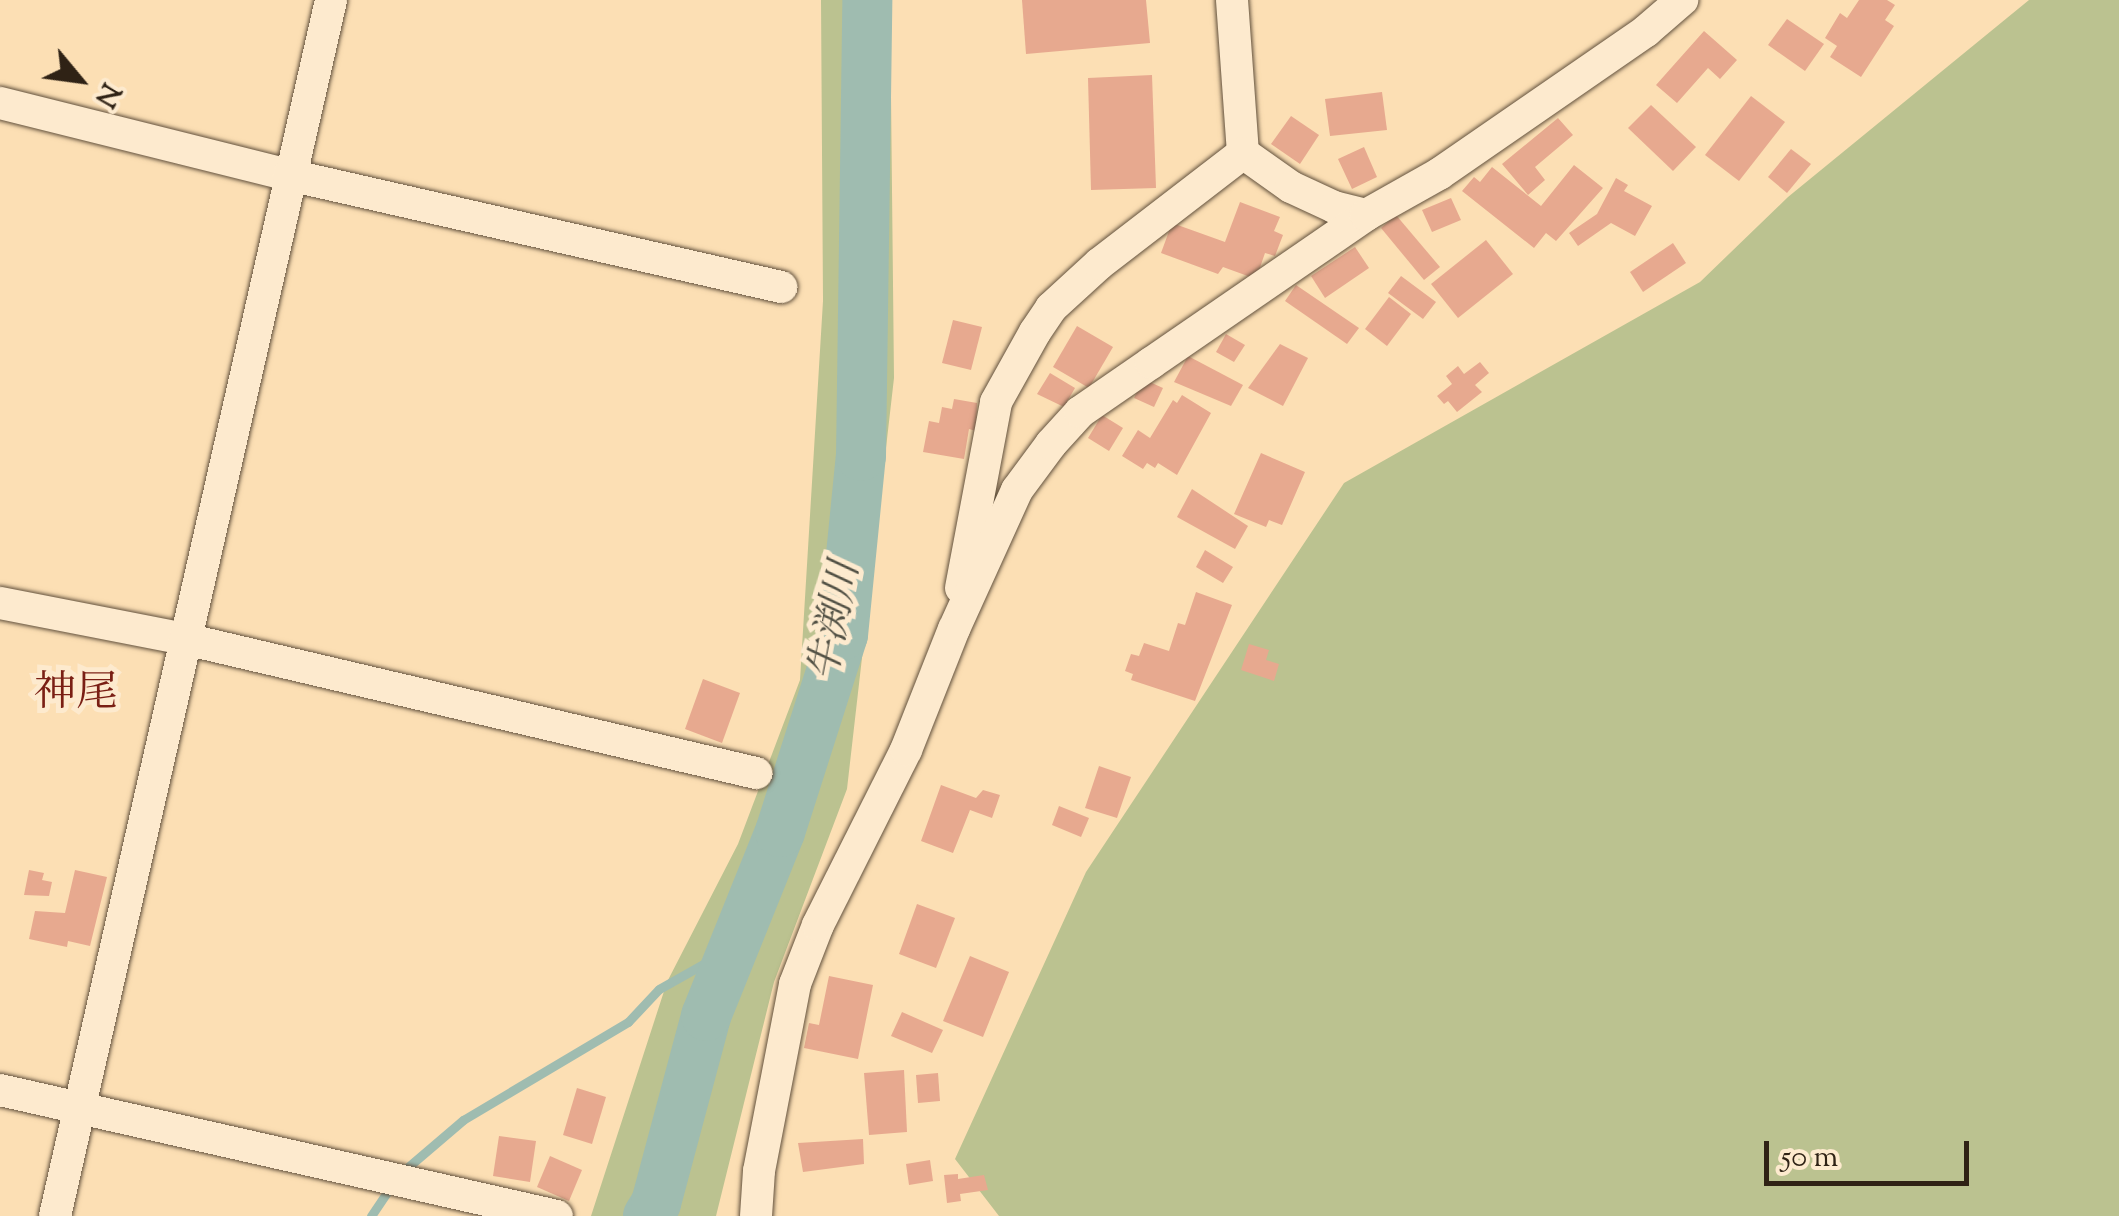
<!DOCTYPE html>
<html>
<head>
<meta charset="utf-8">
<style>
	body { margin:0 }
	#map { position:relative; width:2119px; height:1216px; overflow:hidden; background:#fcdfb4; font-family:"Sorts Mill Goudy","Noto Serif JP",serif }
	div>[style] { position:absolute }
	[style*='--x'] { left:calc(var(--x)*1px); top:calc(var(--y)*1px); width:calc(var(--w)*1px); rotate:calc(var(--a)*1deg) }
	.green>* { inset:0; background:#bbc290 }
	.stream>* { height:9px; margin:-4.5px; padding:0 4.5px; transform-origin:4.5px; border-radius:4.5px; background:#9fbcb0 }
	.river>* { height:50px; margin:-25px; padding:0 25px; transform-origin:25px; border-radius:25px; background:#9fbcb0 }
	.building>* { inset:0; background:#e7a98f }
	.roads { filter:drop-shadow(0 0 2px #62513d) drop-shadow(0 0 2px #62513d) }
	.street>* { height:32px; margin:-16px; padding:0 16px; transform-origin:16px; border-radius:16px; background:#fdeace }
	span { translate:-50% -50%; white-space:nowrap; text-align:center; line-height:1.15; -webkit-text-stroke:10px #fdeace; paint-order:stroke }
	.water-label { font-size:40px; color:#515044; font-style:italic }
	.quarter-label { font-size:42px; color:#7a1f14 }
	.north { position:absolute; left:30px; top:30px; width:100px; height:100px; -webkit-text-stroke:8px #fdeace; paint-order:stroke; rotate:119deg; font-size:28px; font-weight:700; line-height:40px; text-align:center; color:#2f2215 }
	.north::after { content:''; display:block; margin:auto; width:35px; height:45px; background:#2f2215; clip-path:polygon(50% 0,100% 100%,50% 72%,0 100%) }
	.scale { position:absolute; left:1764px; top:1141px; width:205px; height:45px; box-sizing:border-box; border:5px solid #2f2215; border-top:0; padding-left:12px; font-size:30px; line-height:35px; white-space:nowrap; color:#2f2215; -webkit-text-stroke:8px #fdeace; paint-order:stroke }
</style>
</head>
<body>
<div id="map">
	<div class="green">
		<div style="clip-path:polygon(821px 0,890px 0,894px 378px,847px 789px,774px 982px,716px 1216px,591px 1216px,667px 982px,738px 844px,800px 680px,823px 301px)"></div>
		<div style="clip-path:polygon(2029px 0,2119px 0,2119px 1216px,999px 1216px,955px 1159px,1086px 872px,1344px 483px,1700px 282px,1788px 197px)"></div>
	</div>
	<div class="stream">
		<div style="--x:401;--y:1173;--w:82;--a:-40.5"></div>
		<div style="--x:463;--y:1120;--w:192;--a:-30.7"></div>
		<div style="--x:628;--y:1022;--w:45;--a:-46.8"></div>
		<div style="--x:659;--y:989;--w:55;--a:-29.4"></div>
		<div style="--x:707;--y:962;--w:21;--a:8"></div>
		<div style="--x:371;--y:1216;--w:37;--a:-56"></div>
	</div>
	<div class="river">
		<div style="--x:648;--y:1216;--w:15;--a:-58"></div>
		<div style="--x:656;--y:1203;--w:194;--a:-75"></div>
		<div style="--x:706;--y:1016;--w:198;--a:-68.1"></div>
		<div style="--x:780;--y:832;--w:207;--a:-72.3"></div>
		<div style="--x:843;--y:635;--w:180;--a:-84.3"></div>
		<div style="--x:861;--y:456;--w:456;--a:-89.2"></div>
	</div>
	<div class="building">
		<div style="clip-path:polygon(1022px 0,1146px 0,1150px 43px,1026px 54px)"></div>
		<div style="clip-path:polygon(1859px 0,1887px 0,1895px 5px,1885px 20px,1894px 26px,1861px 77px,1830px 57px,1837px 46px,1825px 38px,1840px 13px,1847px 18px)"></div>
		<div style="clip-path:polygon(1787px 19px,1824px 44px,1805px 71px,1768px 45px)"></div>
		<div style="clip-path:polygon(1704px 31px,1737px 60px,1720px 79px,1708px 68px,1677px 103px,1656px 85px)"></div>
		<div style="clip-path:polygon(1152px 75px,1156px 188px,1091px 190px,1088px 78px)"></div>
		<div style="clip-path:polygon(1382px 92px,1387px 130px,1330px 136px,1325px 99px)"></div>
		<div style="clip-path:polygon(1751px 96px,1785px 122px,1739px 181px,1705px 155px)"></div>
		<div style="clip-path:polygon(1651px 105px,1696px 147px,1673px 171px,1628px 128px)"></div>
		<div style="clip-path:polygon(1291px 116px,1319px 135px,1300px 164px,1271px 144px)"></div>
		<div style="clip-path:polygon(1558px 118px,1573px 135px,1535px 167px,1545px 180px,1528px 195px,1502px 164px)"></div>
		<div style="clip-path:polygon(1364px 147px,1377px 177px,1352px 189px,1338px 159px)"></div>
		<div style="clip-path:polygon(1791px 149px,1811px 164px,1787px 193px,1768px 177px)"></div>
		<div style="clip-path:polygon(1574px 165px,1603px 188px,1556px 241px,1546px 233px,1534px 248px,1462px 191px,1474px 177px,1480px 182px,1492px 167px,1541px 206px)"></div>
		<div style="clip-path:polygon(1616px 178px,1628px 185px,1624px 191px,1652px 206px,1635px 236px,1611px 223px,1578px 246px,1569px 233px,1597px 214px)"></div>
		<div style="clip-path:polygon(1451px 198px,1461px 220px,1432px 232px,1422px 210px)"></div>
		<div style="clip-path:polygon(1240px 202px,1280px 217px,1274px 231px,1283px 235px,1275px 256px,1265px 253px,1256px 279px,1223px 267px,1218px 274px,1161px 253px,1172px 223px,1225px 242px)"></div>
		<div style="clip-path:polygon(1396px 215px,1440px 267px,1424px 280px,1381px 228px)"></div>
		<div style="clip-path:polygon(1486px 240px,1513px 274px,1458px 318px,1431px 284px)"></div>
		<div style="clip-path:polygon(1673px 243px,1686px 263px,1643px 292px,1630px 272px)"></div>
		<div style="clip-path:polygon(1355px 247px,1369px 268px,1325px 298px,1311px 276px)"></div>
		<div style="clip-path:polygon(1401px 276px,1436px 302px,1423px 319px,1388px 293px)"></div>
		<div style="clip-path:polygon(1296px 285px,1359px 328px,1347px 344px,1285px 301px)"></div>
		<div style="clip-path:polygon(1389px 297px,1411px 314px,1387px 346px,1365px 329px)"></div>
		<div style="clip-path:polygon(953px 320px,982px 327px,971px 370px,942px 363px)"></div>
		<div style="clip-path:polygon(1077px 326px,1113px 347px,1089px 388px,1053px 367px)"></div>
		<div style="clip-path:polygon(1226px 334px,1245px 345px,1234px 362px,1216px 352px)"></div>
		<div style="clip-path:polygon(1280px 344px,1308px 358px,1283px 406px,1248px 388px)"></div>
		<div style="clip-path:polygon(1188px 356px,1243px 385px,1231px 406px,1174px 382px)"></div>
		<div style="clip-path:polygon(1480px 362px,1489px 373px,1475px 385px,1482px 392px,1457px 412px,1448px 401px,1444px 404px,1437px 396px,1452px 384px,1446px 376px,1458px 366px,1464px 374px)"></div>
		<div style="clip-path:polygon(1050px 373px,1075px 388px,1064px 407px,1037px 394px)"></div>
		<div style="clip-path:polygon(1143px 379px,1163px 388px,1154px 407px,1134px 398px)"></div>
		<div style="clip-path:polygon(1182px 395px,1211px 413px,1177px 475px,1158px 463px,1155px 468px,1147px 463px,1143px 469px,1122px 456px,1138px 430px,1150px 438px,1173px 400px,1177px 403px)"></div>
		<div style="clip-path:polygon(954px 399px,977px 403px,976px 431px,969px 429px,964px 459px,923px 452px,929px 421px,939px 423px,942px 407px,952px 409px)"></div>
		<div style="clip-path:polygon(1102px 415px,1123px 428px,1109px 451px,1088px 438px)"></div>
		<div style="clip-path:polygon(1261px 453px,1305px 472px,1282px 525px,1269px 520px,1266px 527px,1234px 514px)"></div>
		<div style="clip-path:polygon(1192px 489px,1248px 526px,1235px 549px,1177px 517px)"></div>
		<div style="clip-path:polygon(1205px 550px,1233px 567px,1223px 583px,1196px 567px)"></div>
		<div style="clip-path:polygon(1196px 592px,1232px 605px,1195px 701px,1131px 680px,1133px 674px,1125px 671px,1131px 654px,1139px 656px,1144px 643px,1169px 651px,1178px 623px,1185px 625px)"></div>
		<div style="clip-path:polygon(1249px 644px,1269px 650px,1266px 660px,1279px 664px,1274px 681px,1241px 670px)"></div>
		<div style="clip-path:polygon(703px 679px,740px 693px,722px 743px,685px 729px)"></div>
		<div style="clip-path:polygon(1099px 766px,1131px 777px,1117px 818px,1085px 808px)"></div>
		<div style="clip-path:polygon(941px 785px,976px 798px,983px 790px,1000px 795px,992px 818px,970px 810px,953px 853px,921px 841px)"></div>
		<div style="clip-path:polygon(1059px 806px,1089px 818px,1081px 837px,1052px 825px)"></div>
		<div style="clip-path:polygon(29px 870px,44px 873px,42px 880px,52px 882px,49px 896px,24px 895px)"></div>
		<div style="clip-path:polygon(75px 870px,107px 877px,90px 946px,68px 941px,67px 947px,29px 939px,35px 911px,65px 913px)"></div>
		<div style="clip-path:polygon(917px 904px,955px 918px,936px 968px,899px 954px)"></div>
		<div style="clip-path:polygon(970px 956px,1009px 972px,983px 1037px,943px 1021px)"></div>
		<div style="clip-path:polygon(829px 976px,873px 985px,858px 1059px,804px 1048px,809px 1023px,819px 1025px)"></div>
		<div style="clip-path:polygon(902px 1012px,943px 1030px,932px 1053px,891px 1036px)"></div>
		<div style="clip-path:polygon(904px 1070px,907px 1132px,869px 1135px,864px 1073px)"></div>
		<div style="clip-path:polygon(938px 1073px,940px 1101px,918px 1103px,916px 1075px)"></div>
		<div style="clip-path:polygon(577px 1088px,606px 1097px,592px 1144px,563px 1135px)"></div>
		<div style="clip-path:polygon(499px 1136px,536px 1141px,530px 1182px,493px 1176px)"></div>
		<div style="clip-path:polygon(863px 1139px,864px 1164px,803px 1172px,798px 1143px)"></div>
		<div style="clip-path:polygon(550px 1156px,582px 1170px,569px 1201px,537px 1187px)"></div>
		<div style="clip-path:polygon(930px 1160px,933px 1181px,909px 1185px,906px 1164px)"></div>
		<div style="clip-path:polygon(958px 1174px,958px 1179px,984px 1175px,988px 1190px,960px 1194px,961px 1201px,947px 1203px,944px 1175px)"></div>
	</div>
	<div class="roads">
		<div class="street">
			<div style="--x:1232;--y:0;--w:153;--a:85.9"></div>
			<div style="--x:0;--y:103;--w:298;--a:14"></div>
			<div style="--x:289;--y:175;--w:505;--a:12.82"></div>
			<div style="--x:1243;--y:153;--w:59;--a:35.3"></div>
			<div style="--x:1291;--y:187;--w:47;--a:24.9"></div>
			<div style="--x:1334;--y:207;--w:33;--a:14"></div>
			<div style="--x:961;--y:588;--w:189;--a:-79.3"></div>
			<div style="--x:996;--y:402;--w:80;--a:-60.9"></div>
			<div style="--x:1035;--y:332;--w:29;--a:-56"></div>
			<div style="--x:1051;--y:308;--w:65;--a:-42.5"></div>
			<div style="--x:1099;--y:264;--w:182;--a:-37.6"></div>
			<div style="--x:0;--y:603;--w:188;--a:11"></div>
			<div style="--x:185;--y:639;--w:587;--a:13.21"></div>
			<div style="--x:0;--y:1090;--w:571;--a:12.75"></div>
			<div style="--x:55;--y:1216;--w:1247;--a:-77.21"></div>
			<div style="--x:756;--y:1216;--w:45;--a:-86.2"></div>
			<div style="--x:759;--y:1171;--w:190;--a:-79.1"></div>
			<div style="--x:795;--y:984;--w:63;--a:-68.7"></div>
			<div style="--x:818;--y:925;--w:196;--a:-63.3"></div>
			<div style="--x:906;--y:750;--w:130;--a:-68.4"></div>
			<div style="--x:954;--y:629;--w:153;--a:-65.6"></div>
			<div style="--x:1017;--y:490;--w:57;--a:-53.5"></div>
			<div style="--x:1051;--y:444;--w:43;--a:-47.8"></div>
			<div style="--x:1080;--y:412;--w:86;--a:-34.6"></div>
			<div style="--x:1151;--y:363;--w:261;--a:-34.5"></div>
			<div style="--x:1366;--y:215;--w:84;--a:-29.3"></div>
			<div style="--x:1439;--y:174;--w:252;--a:-34.6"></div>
			<div style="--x:1646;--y:31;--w:48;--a:-40.7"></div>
		</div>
	</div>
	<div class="water-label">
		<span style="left:837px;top:622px;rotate:-79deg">牛渕川</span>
	</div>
	<div class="quarter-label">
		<span style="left:76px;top:695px">神尾</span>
	</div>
	<div class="north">N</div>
	<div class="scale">50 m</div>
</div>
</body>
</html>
